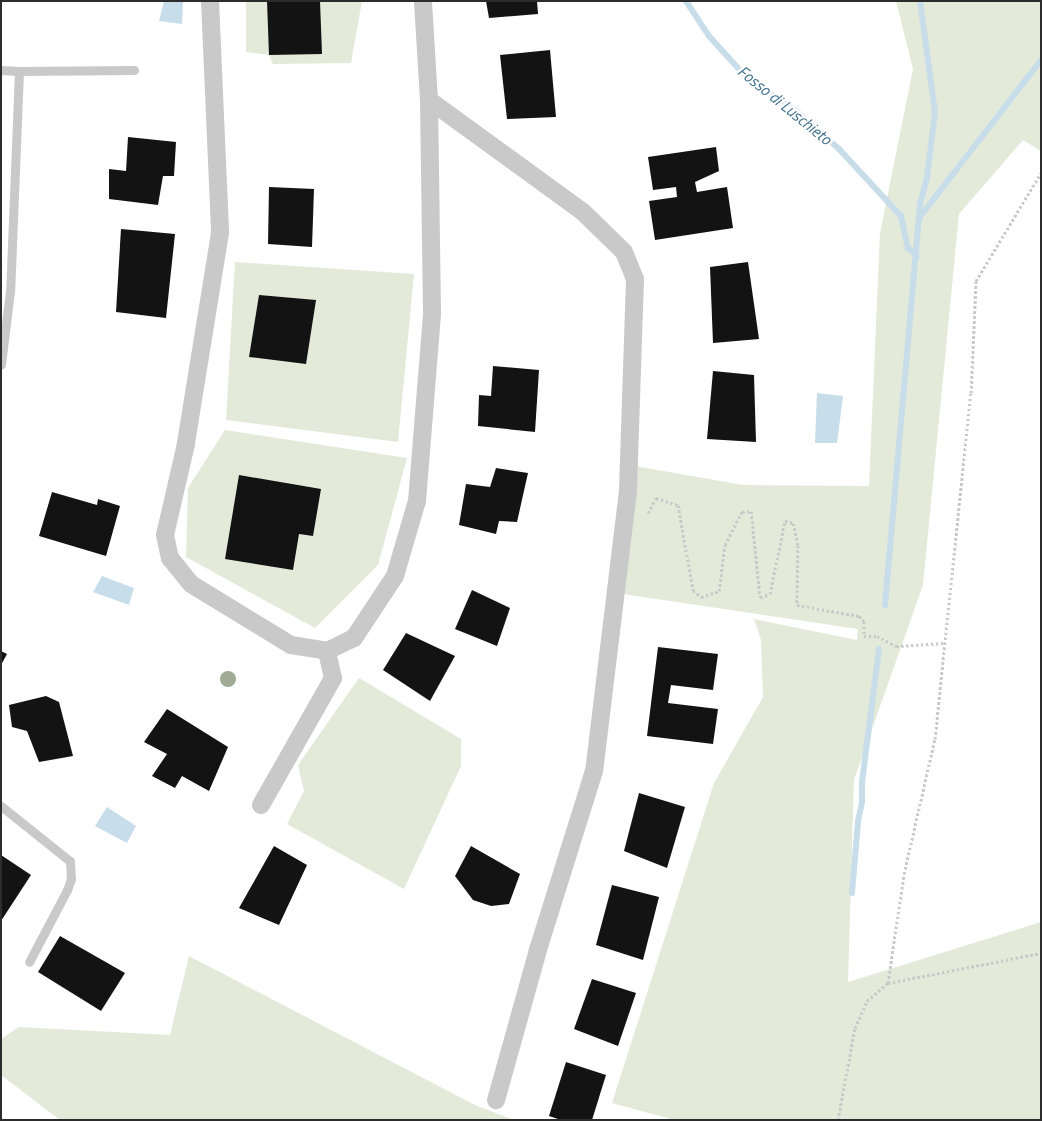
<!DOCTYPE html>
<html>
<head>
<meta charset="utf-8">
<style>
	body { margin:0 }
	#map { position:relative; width:1042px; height:1121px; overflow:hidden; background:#fff; font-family:"Titillium Web",sans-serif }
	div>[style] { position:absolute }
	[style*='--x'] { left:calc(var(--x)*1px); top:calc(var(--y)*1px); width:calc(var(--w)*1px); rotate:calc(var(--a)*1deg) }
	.green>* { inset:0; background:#e3eada }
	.water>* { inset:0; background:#c7dde9 }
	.stream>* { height:6px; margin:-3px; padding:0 3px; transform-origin:3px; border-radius:3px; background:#c7dde9 }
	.building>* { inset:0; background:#131313 }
	.path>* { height:3px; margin-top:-1.5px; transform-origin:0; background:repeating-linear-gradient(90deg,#c9c9c9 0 2.5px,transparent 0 5px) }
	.service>* { height:9px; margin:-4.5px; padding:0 4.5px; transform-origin:4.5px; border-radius:4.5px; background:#c9c9c9 }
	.minor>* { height:18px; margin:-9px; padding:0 9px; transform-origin:9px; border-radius:9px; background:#c9c9c9 }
	.trees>* { width:16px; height:16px; margin:-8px; border-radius:50%; background:#9fab94 }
	span { translate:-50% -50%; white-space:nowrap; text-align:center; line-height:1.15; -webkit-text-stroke:5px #fff; paint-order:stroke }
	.water-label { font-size:16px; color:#3e708b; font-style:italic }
	.frame { position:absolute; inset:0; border:2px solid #2c2c2c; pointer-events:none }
</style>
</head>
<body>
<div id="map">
	<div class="green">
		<div style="clip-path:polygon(246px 1px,362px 1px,351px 63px,273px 64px,269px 55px,246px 52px)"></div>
		<div style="clip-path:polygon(896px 1px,1041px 1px,1041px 151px,1023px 140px,959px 214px,923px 585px,854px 780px,848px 982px,1041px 922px,1041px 1120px,674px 1120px,612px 1103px,714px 783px,763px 697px,761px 640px,754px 619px,857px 640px,858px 629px,616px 593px,629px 465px,743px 485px,869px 486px,880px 233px,913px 69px)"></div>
		<div style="clip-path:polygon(235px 262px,414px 274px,398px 442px,226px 420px)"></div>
		<div style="clip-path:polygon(225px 430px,407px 458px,378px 565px,315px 628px,186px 557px,188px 488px)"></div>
		<div style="clip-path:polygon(359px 678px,461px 739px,461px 766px,404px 889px,287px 824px,304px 791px,298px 765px)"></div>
		<div style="clip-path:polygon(189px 956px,475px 1105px,514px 1120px,60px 1120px,1px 1075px,1px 1039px,19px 1027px,170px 1035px)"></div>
	</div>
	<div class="water">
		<div style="clip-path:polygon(164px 1px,183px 1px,182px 24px,159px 21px)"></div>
		<div style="clip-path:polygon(817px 393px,843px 396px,837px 443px,815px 443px)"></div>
		<div style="clip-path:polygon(102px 576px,134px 588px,129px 605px,93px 592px)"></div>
		<div style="clip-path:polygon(107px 807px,136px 826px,127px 843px,95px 826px)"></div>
	</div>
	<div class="stream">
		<div style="--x:686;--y:1;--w:42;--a:56.7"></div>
		<div style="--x:709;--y:36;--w:55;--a:47.9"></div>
		<div style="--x:746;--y:77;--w:59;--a:34"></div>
		<div style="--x:795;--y:110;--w:60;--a:41.6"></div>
		<div style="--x:840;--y:150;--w:90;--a:47.3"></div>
		<div style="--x:901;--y:216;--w:33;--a:78"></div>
		<div style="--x:908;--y:248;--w:12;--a:42"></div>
		<div style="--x:919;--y:217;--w:13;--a:-86"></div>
		<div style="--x:920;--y:204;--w:27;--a:-75"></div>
		<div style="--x:927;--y:178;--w:66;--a:-83.1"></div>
		<div style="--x:935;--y:112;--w:112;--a:-97.7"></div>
		<div style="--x:885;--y:605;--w:388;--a:-85"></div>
		<div style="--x:919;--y:218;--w:200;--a:-52.3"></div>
		<div style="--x:852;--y:893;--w:72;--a:-85.2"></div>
		<div style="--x:858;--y:821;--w:19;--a:-78"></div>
		<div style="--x:862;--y:802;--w:20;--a:-90"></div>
		<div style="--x:862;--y:782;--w:134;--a:-82.7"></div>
	</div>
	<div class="building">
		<div style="clip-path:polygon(267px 1px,320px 1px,322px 54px,269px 55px)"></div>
		<div style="clip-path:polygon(486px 1px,537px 1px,538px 14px,489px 18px)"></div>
		<div style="clip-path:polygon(550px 50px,556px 117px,507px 119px,500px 55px)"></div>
		<div style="clip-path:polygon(128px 137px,176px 142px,174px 176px,163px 176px,158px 205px,109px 199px,109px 169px,126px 171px)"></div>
		<div style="clip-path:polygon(716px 147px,719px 171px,695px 182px,697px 192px,727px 187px,733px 228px,655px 240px,649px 201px,677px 197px,676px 187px,653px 190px,648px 157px)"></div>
		<div style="clip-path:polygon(269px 187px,314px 189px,312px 247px,268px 244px)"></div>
		<div style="clip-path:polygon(121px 229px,175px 234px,166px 318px,116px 312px)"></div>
		<div style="clip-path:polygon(748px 262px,759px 339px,713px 343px,710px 267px)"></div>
		<div style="clip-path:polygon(259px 295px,316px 300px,306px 364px,249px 357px)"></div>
		<div style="clip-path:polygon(493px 366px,539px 370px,535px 432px,478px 426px,479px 395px,491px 396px)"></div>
		<div style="clip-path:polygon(713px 371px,754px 375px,756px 442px,707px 439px)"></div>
		<div style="clip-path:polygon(496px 468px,528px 473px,517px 522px,499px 521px,496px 534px,459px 525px,466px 484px,490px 487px)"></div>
		<div style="clip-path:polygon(239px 475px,321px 489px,313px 536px,299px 534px,293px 570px,225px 559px)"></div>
		<div style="clip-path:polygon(52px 492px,97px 505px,98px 499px,120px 506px,106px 556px,39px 536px)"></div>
		<div style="clip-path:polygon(472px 590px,510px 608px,497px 646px,455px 629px)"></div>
		<div style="clip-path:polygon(406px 633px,455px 656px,430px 701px,383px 670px)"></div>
		<div style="clip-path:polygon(658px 647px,718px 654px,713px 690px,671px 685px,668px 703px,718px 709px,713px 744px,647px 736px)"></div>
		<div style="clip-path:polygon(1px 651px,7px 654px,1px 665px)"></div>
		<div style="clip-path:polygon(46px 696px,59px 702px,73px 756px,39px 762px,27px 731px,12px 727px,9px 705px)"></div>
		<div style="clip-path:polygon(167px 709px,228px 747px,209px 791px,182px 776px,175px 788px,152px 776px,167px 754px,144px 742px)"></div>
		<div style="clip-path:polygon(639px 793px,685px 807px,667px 868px,624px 851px)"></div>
		<div style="clip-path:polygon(274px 846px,307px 865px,279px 925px,239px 908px)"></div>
		<div style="clip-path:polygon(471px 846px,520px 874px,509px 904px,491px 906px,473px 900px,455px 876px)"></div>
		<div style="clip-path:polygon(1px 855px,31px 875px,1px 921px)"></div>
		<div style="clip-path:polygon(612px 885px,659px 897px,643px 960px,596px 945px)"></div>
		<div style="clip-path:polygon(60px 936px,125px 973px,101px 1011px,38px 972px)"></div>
		<div style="clip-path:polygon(592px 979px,636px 993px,618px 1046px,574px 1029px)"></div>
		<div style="clip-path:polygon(566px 1062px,606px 1075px,592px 1120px,561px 1120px,549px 1116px)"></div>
	</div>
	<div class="path">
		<div style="--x:648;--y:513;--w:17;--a:-62"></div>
		<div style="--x:656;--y:498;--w:23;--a:18"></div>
		<div style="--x:678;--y:505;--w:86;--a:80"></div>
		<div style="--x:693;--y:590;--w:11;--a:41"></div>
		<div style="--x:701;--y:597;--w:19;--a:-18"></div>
		<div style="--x:719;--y:591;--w:46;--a:-82.6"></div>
		<div style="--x:725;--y:545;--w:37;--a:-63"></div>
		<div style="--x:742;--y:512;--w:9;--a:-6"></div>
		<div style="--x:751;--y:511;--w:86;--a:84"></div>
		<div style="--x:760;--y:597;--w:10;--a:-17"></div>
		<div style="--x:770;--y:594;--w:75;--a:-78.4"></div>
		<div style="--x:785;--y:521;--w:8;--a:14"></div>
		<div style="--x:793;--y:523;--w:23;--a:77"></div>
		<div style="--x:798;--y:545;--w:60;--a:91"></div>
		<div style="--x:797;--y:605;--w:63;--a:10.1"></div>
		<div style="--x:859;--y:616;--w:7;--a:45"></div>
		<div style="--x:864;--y:621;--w:15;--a:90"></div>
		<div style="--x:864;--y:636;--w:13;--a:0"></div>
		<div style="--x:877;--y:636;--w:21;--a:28"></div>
		<div style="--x:896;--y:646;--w:48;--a:-3.6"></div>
		<div style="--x:888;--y:983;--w:110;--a:-81.6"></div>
		<div style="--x:904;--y:874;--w:139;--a:-77.1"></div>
		<div style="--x:935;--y:739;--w:348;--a:-84.1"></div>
		<div style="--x:971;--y:393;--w:112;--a:-87.4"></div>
		<div style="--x:976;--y:281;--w:126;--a:-59"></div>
		<div style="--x:838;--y:1120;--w:94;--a:-79.5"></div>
		<div style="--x:855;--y:1028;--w:30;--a:-66"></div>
		<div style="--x:867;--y:1001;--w:28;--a:-41"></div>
		<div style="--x:888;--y:983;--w:156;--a:-11.1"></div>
	</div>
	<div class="service">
		<div style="--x:1;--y:70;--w:18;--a:3"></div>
		<div style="--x:19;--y:71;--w:220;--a:92.3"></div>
		<div style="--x:10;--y:291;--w:74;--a:97"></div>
		<div style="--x:19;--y:71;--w:115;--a:-0.5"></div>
		<div style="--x:1;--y:806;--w:88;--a:38.6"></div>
		<div style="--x:70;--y:861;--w:18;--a:87"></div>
		<div style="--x:71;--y:879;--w:12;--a:110"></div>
		<div style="--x:67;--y:890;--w:81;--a:117.8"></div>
	</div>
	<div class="minor">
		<div style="--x:210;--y:1;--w:232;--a:87.5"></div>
		<div style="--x:220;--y:233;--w:214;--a:99.2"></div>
		<div style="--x:186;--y:444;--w:93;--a:103"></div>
		<div style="--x:165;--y:535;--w:24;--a:78"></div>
		<div style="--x:170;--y:558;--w:33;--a:51"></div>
		<div style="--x:191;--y:584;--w:117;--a:31.4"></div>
		<div style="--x:291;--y:645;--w:36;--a:9"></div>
		<div style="--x:327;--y:651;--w:30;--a:-26"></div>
		<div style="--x:354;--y:638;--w:74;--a:-56.5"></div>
		<div style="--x:395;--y:576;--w:78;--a:-73.7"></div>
		<div style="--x:417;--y:501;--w:189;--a:-85.4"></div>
		<div style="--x:432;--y:313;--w:213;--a:-90.8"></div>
		<div style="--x:429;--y:100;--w:99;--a:-93.5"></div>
		<div style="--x:429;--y:100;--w:190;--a:36"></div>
		<div style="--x:583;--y:212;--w:57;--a:44.3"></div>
		<div style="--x:624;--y:252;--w:29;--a:68"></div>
		<div style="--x:635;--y:279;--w:212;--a:91.9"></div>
		<div style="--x:628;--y:491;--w:282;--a:96.9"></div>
		<div style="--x:594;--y:771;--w:188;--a:107.4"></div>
		<div style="--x:538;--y:950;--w:156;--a:105.6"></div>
		<div style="--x:261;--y:805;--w:146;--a:-60.4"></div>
		<div style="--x:333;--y:678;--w:28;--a:-103"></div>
	</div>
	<div class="trees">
		<div style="left:228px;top:679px"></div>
	</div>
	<div class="water-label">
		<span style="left:785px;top:105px;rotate:39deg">Fosso di Luschieto</span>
	</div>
	<div class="frame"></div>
</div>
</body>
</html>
